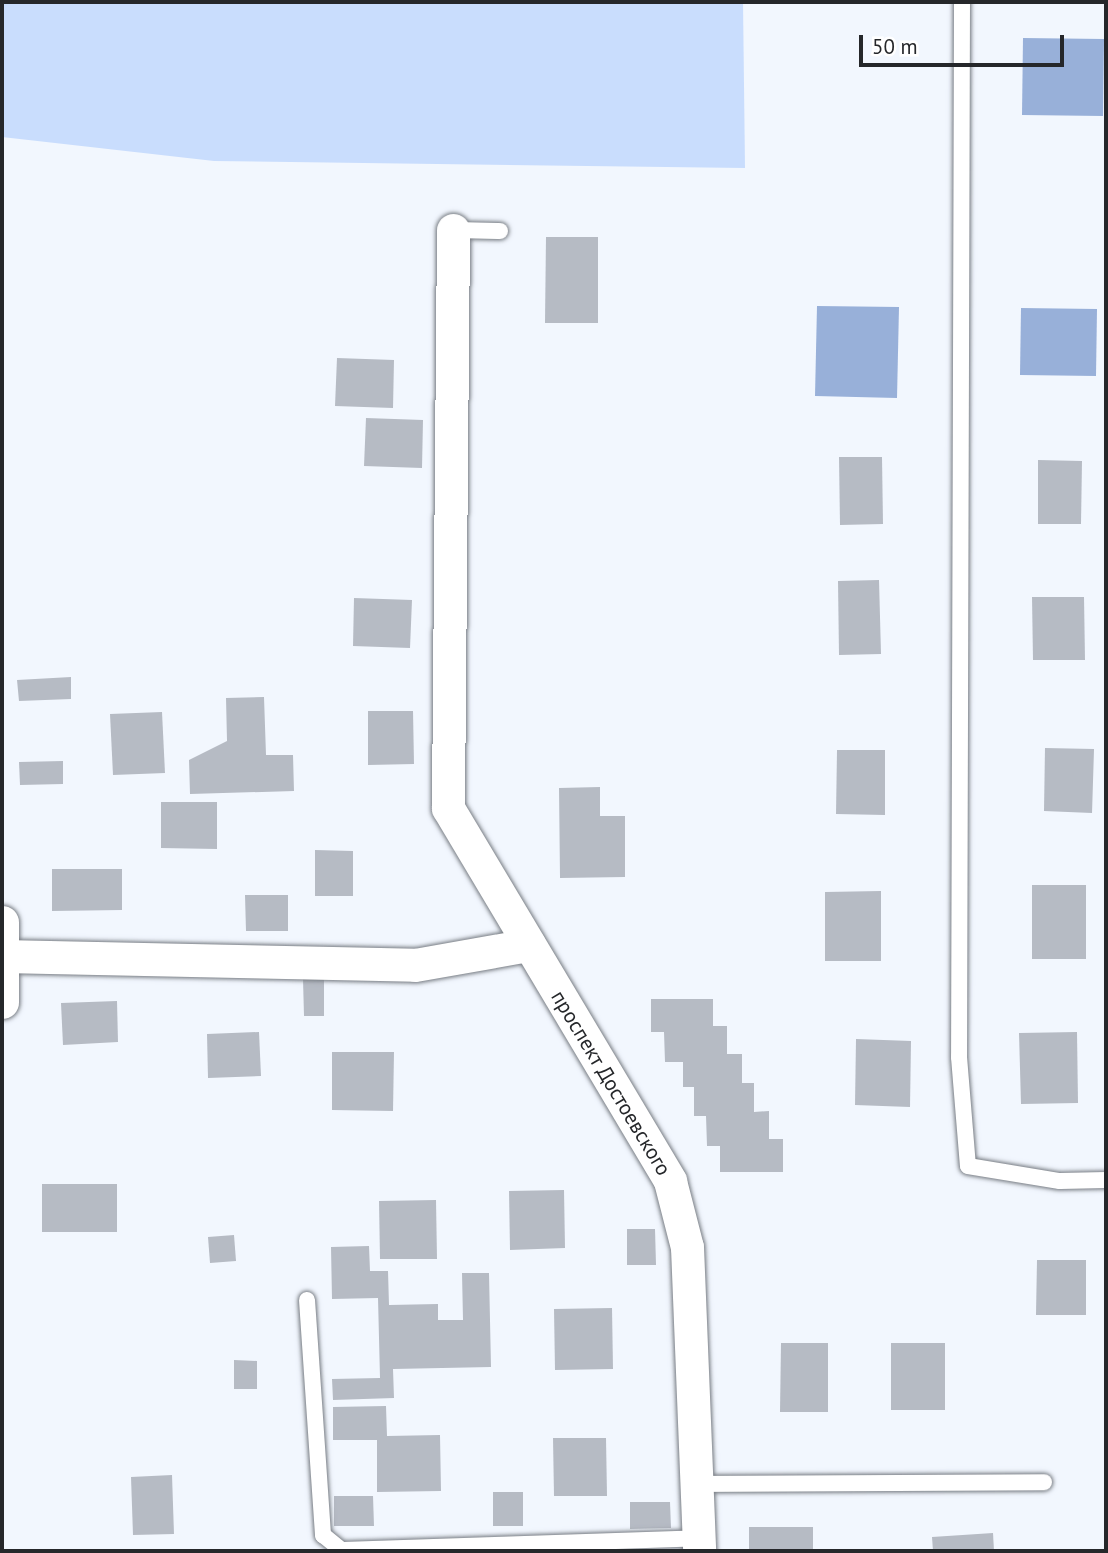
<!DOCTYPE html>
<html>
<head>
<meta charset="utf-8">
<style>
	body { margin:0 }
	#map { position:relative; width:1108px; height:1553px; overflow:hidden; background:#f2f7fe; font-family:"PT Sans",sans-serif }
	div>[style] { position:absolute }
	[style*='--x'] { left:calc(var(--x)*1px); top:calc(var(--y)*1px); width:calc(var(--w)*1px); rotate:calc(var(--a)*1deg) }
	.green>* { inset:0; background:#c9ddfd }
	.water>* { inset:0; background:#98b0d9 }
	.building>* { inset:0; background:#b6bbc4 }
	.roads { filter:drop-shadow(0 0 2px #787d84) drop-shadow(0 0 2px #787d84) }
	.service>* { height:16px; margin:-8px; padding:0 8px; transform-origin:8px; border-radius:8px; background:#fff }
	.minor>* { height:33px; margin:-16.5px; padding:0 16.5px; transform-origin:16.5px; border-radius:16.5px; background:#fff }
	span { translate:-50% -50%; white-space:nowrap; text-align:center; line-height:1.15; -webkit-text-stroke:6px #fff; paint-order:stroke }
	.street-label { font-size:21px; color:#25272a }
	.frame { position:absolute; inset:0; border:4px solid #25272a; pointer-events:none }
	.scale { position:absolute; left:859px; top:35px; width:205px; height:32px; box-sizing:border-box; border:4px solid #25272a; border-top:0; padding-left:9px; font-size:21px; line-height:24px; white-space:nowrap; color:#25272a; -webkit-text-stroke:5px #fff; paint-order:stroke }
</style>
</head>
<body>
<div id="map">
	<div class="green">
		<div style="clip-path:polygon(2px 2px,743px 2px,745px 168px,214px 161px,2px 137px)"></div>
	</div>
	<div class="water">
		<div style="clip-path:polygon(1023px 38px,1104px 39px,1103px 116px,1022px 115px)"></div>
		<div style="clip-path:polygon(817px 306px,899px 307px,897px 398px,815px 396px)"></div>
		<div style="clip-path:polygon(1021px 308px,1097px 309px,1096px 376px,1020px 375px)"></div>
	</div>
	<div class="building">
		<div style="clip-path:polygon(546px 237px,598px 237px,598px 323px,545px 323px)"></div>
		<div style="clip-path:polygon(337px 358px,394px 360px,393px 408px,335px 406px)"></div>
		<div style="clip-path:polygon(366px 418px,423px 420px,422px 468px,364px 466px)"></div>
		<div style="clip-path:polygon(839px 457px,882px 457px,883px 524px,840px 525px)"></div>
		<div style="clip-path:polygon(1038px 460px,1082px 461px,1081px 524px,1038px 524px)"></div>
		<div style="clip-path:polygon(879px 580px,881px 654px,839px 655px,838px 581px)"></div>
		<div style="clip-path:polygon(1032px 597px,1084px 597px,1085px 660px,1033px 660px)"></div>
		<div style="clip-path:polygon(354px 598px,412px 600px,410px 648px,353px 646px)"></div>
		<div style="clip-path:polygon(71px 677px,71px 699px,19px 701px,17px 680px)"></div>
		<div style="clip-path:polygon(264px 697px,266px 755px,293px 755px,294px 791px,190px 794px,189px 760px,227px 741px,226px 698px)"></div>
		<div style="clip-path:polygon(368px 711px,413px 711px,414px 764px,368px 765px)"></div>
		<div style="clip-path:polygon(162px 712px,165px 773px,113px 775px,110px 714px)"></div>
		<div style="clip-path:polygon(1045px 748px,1094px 749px,1092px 813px,1044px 811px)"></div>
		<div style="clip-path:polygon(837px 750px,885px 750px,885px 815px,836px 814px)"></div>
		<div style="clip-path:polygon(63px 761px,63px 784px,20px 785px,19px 762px)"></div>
		<div style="clip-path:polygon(600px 787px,600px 816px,625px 816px,625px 877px,560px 878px,559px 788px)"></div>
		<div style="clip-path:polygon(161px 802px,217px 802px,217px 849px,161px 848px)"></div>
		<div style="clip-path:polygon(315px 850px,353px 851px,353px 896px,315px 896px)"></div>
		<div style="clip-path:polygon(52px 869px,122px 869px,122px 910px,52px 911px)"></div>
		<div style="clip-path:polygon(1032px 885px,1086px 885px,1086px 959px,1032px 959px)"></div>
		<div style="clip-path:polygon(881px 891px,881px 961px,825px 961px,825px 892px)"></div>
		<div style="clip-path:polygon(245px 895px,288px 895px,288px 931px,246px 931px)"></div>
		<div style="clip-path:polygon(324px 978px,324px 1016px,304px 1016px,303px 979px)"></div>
		<div style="clip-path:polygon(651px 999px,713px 999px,713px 1026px,727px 1026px,727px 1054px,742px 1054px,742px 1083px,754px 1083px,754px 1112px,769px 1111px,769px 1139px,783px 1139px,783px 1172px,720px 1172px,720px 1146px,707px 1146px,706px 1116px,694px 1116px,694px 1087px,683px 1087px,683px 1062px,665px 1062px,664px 1032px,651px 1032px)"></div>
		<div style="clip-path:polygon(117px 1001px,118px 1042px,63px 1045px,61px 1003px)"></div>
		<div style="clip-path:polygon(259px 1032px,261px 1076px,208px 1078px,207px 1034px)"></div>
		<div style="clip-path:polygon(1077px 1032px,1078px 1103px,1021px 1104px,1019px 1033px)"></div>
		<div style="clip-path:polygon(856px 1039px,911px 1041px,910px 1107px,855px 1105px)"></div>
		<div style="clip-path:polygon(332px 1052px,394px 1052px,393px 1111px,332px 1110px)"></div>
		<div style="clip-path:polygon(42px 1184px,117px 1184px,117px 1232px,42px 1232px)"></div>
		<div style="clip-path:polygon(564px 1190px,565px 1248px,510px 1250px,509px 1191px)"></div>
		<div style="clip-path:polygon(436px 1200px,437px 1259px,380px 1259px,379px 1201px)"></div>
		<div style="clip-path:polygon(627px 1229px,655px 1229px,656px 1265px,627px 1265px)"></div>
		<div style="clip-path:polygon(234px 1235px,236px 1261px,210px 1263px,208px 1237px)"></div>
		<div style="clip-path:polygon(369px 1246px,370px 1271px,388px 1271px,389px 1305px,438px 1304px,438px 1320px,463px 1320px,462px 1273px,489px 1273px,491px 1367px,393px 1369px,394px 1398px,333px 1400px,332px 1379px,380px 1378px,378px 1298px,332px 1299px,331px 1247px)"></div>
		<div style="clip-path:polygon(1037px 1260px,1086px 1260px,1086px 1315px,1036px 1315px)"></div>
		<div style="clip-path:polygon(612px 1308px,613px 1369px,555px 1370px,554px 1309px)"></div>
		<div style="clip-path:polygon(781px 1343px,828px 1343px,828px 1412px,780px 1412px)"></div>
		<div style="clip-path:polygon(891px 1343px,945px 1343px,945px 1410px,891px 1410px)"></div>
		<div style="clip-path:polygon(234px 1360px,257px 1361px,257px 1389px,234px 1389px)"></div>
		<div style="clip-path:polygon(386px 1406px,387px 1436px,440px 1435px,441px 1491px,377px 1492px,377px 1440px,333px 1440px,333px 1407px)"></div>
		<div style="clip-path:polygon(553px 1438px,606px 1438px,607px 1496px,554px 1496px)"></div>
		<div style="clip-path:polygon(172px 1475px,174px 1534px,133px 1535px,131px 1477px)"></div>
		<div style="clip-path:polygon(493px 1492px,523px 1492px,523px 1526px,493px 1526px)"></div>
		<div style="clip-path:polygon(334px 1496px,373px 1496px,374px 1526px,334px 1526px)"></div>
		<div style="clip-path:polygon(630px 1502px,670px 1502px,671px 1528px,630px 1529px)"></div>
		<div style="clip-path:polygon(749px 1527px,813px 1527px,813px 1551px,749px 1551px)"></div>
		<div style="clip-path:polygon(993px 1533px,994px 1551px,933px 1551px,932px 1537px)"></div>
	</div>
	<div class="roads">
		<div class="service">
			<div style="--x:962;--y:2;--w:1055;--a:90.16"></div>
			<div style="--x:959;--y:1057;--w:109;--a:85.3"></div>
			<div style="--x:968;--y:1166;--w:93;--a:9.3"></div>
			<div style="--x:1060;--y:1181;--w:46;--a:-1.2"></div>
			<div style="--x:453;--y:230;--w:47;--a:1.2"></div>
			<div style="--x:307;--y:1300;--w:236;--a:86.1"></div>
			<div style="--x:323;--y:1535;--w:26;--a:39"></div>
			<div style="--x:696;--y:1484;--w:348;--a:-0.3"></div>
			<div style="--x:343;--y:1550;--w:356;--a:-1.9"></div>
		</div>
		<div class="minor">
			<div style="--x:453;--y:230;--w:578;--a:90.5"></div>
			<div style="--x:448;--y:808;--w:434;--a:59.2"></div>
			<div style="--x:670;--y:1181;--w:68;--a:75.6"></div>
			<div style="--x:687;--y:1247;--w:304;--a:87.7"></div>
			<div style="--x:2;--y:922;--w:80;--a:90"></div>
			<div style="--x:2;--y:956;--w:413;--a:1.2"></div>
			<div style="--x:415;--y:965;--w:116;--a:-10"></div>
		</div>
	</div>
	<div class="street-label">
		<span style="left:611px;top:1083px;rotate:59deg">проспект Достоевского</span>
	</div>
	<div class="frame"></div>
	<div class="scale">50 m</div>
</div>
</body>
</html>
